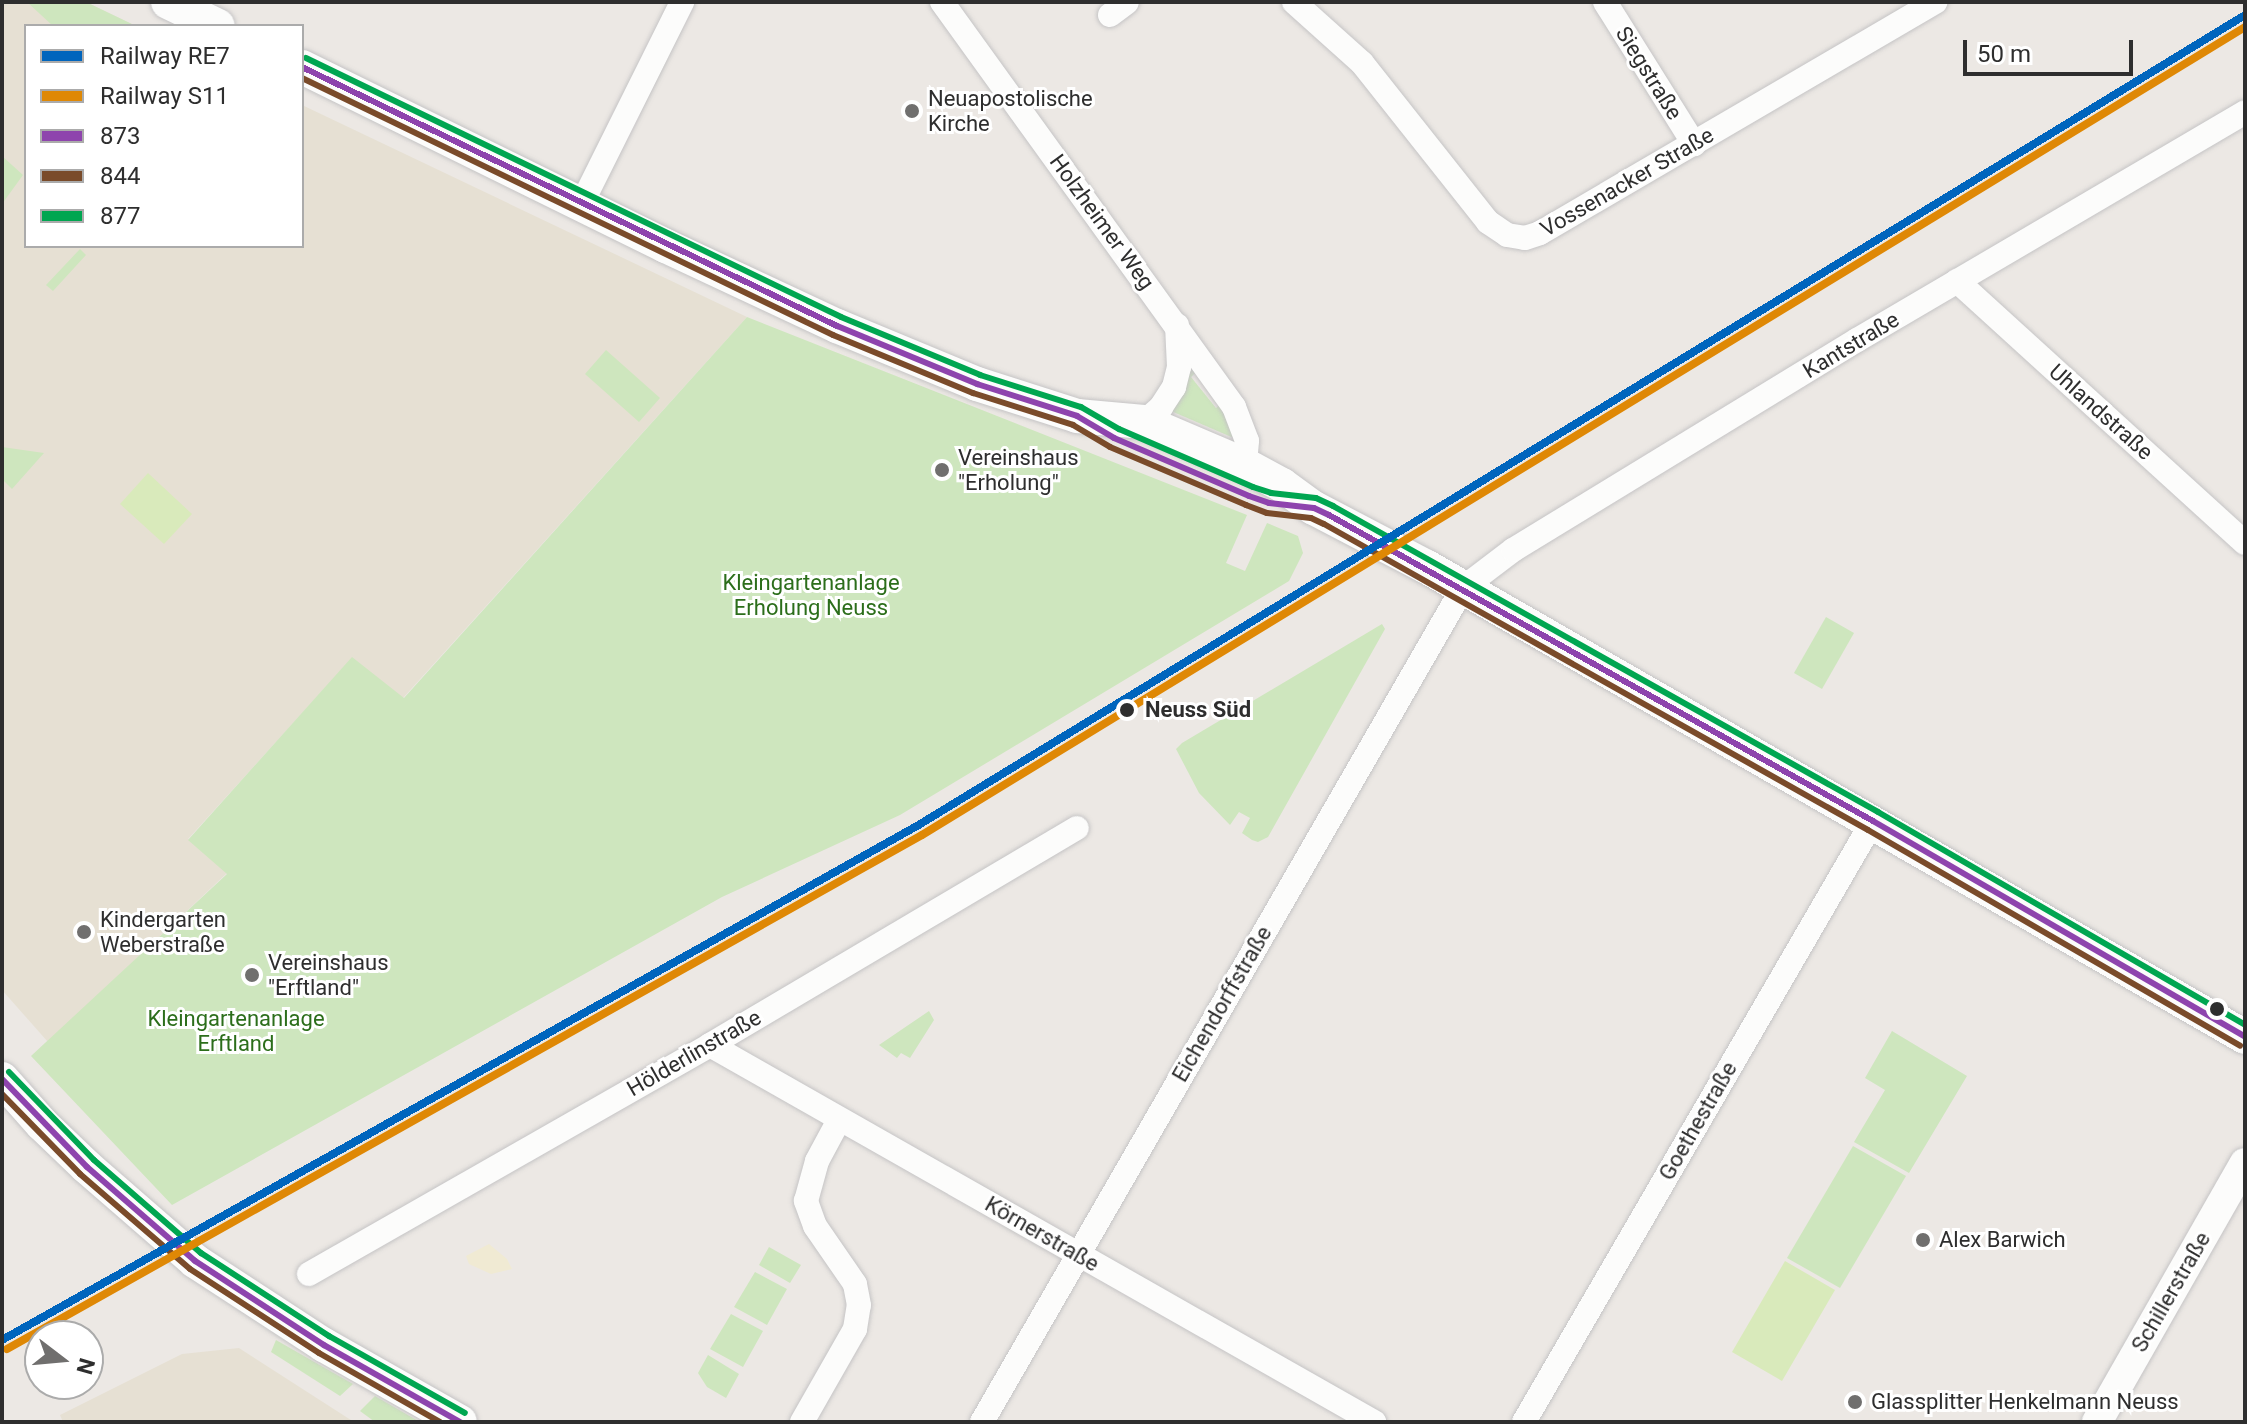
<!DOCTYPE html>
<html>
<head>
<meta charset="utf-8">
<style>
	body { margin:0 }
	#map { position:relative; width:2247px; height:1424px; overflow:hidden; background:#ece8e4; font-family:Roboto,sans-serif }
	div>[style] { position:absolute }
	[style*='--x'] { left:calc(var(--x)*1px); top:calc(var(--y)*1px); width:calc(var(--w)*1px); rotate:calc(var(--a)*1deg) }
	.education>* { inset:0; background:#e6e0d3 }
	.green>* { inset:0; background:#cee6be }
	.sand>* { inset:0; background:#f0ead3 }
	.pitch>* { inset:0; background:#d9eabb }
	.roads { filter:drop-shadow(0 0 2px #c5c4c5) drop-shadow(0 0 2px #c5c4c5) }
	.minor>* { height:24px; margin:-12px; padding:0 12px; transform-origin:12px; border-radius:12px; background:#fcfcfb }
	.tertiary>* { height:30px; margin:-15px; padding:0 15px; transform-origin:15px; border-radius:15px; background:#fcfcfb }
	.secondary>* { height:34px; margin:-17px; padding:0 17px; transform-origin:17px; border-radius:17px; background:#fcfcfb }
	.bus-1>* { height:6px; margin:-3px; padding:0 3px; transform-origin:3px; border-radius:3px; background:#8e44ad }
	.bus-2>* { height:6px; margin:-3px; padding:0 3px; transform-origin:3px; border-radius:3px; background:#7a4b2a }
	.bus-3>* { height:6px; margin:-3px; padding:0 3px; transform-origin:3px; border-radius:3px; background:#00a651 }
	.rail-1>* { height:8px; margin:-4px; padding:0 4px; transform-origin:4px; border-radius:4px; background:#0065bd }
	.rail-2>* { height:8px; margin:-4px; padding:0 4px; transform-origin:4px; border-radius:4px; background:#df8805 }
	.dots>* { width:22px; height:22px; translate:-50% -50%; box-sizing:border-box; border:4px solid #fff; border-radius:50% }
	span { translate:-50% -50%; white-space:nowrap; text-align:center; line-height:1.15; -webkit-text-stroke:6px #fff; paint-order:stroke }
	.street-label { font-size:22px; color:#2e2e2e }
	.poi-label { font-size:22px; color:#2e2e2e }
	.left { translate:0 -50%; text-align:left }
	.park-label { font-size:22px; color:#2c6e1b }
	.stop-label { font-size:22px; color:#2e2e2e; font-weight:700 }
	.frame { position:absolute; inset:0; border:4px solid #2e2e2e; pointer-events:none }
	.legend { position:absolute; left:24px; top:24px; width:280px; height:224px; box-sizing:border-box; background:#fff; border:2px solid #ababab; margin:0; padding:10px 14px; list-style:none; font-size:24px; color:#2e2e2e }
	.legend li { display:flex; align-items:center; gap:16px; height:40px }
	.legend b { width:40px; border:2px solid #ababab }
	.north { position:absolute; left:24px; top:1320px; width:80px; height:80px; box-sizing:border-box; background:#fff; border:2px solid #ababab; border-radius:50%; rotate:106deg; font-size:22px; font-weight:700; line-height:32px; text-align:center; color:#2e2e2e }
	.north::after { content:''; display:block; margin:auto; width:28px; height:36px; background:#706f6e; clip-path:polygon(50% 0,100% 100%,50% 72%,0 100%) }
	.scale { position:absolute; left:1963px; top:40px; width:170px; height:36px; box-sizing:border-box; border:4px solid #2e2e2e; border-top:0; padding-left:10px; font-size:24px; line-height:28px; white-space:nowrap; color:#2e2e2e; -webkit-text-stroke:6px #fff; paint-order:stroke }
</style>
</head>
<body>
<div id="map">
	<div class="education">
		<div style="clip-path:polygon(2px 2px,86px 2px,136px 26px,26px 26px,26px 246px,302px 246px,302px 105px,747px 317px,403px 698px,352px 658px,188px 839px,227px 873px,48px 1042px,2px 990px)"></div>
		<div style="clip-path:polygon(239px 1348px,354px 1422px,63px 1422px,60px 1415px,182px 1354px)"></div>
	</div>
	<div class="green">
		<div style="clip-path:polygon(27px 2px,86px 2px,136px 26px,53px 26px)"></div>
		<div style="clip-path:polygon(2px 156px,23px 175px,2px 204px)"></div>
		<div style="clip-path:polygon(80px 249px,86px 255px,53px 291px,46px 285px)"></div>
		<div style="clip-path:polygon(747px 317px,1247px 515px,1226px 563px,1245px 571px,1267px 523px,1298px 536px,1303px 553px,1289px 581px,900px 815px,722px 897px,172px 1205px,31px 1056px,227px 874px,188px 840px,352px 657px,404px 698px)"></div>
		<div style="clip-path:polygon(606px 350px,660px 398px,639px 422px,585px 374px)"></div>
		<div style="clip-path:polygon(1187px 356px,1197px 371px,1191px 377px,1216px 408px,1222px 403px,1236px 439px,1171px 411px)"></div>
		<div style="clip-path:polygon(2px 447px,44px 453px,12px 489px,2px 479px)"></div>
		<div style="clip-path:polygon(1826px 617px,1854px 633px,1822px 689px,1794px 673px)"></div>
		<div style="clip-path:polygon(1382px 624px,1385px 629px,1268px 837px,1258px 842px,1252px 840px,1242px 833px,1250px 818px,1239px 812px,1230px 825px,1199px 793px,1176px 749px,1182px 743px)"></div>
		<div style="clip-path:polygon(929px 1011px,934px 1020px,910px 1058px,901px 1053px,897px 1058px,879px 1045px)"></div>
		<div style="clip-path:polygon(1892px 1031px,1967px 1076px,1909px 1173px,1854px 1142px,1885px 1090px,1865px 1078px)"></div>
		<div style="clip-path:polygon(1853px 1146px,1906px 1176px,1840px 1288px,1787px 1258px)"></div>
		<div style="clip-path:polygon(769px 1247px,801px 1265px,790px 1283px,759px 1265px)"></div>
		<div style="clip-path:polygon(755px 1272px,787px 1289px,767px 1325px,734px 1307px)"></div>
		<div style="clip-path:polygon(731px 1314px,763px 1331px,743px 1367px,710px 1349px)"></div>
		<div style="clip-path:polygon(276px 1340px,353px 1384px,340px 1396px,271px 1352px)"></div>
		<div style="clip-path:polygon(708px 1355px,739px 1374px,726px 1398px,707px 1387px,698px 1373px)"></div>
		<div style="clip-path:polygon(375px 1396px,420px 1422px,375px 1422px,360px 1411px)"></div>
	</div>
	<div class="sand">
		<div style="clip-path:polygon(489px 1244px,507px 1259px,512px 1269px,491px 1274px,469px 1264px,466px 1256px)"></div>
	</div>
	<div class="pitch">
		<div style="clip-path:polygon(148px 473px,192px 514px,164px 544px,120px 504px)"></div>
		<div style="clip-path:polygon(1785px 1261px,1835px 1290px,1782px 1381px,1732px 1352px)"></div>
	</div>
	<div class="roads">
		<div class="minor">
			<div style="--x:942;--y:2;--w:499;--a:54.2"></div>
			<div style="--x:1234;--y:407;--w:36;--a:69"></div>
			<div style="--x:1247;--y:441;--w:24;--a:95"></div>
			<div style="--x:1294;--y:2;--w:91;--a:41.9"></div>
			<div style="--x:1362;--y:63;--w:203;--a:51.6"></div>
			<div style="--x:1488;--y:222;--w:23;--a:34"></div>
			<div style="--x:1507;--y:235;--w:18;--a:9"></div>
			<div style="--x:1525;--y:238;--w:16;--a:-18"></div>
			<div style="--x:1540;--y:233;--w:458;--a:-30.3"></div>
			<div style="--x:1605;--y:2;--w:168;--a:57.9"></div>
			<div style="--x:1110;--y:15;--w:21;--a:-37"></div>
			<div style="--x:582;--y:203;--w:225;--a:-63.5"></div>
			<div style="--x:1957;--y:281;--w:389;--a:42.3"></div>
			<div style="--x:1144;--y:422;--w:23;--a:-41"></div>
			<div style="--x:1161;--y:407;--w:24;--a:-57"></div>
			<div style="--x:1174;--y:387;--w:21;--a:-76"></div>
			<div style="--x:1179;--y:367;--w:42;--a:-92.7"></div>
			<div style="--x:710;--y:1045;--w:764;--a:29.59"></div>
			<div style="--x:309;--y:1274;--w:462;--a:-29.7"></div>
			<div style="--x:710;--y:1045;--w:426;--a:-30.6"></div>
			<div style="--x:802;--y:1422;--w:107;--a:-60.3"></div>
			<div style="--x:855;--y:1329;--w:24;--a:-81"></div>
			<div style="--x:859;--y:1305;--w:21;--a:-101"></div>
			<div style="--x:855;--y:1284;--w:70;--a:-124.6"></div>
			<div style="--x:815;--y:1226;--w:27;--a:-110"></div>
			<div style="--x:806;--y:1201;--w:41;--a:-74.6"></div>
			<div style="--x:817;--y:1161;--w:47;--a:-61.8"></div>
			<div style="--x:982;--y:1422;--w:963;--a:-60.03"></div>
			<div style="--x:1463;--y:588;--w:63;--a:-37.2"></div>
			<div style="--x:1513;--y:550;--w:403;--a:-31.4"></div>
			<div style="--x:1857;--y:340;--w:450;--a:-30.4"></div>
			<div style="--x:1524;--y:1422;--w:695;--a:-59.86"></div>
		</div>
		<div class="tertiary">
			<div style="--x:2097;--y:1422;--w:298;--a:-60.3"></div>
		</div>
		<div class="secondary">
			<div style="--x:168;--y:2;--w:55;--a:25.6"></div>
			<div style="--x:302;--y:67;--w:406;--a:26.2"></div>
			<div style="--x:666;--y:246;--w:189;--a:25.1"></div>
			<div style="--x:837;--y:326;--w:152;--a:22.5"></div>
			<div style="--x:977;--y:384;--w:105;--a:17.7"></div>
			<div style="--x:1077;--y:416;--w:67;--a:5.1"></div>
			<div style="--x:1144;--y:422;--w:110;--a:23.1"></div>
			<div style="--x:1245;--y:465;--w:42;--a:28.4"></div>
			<div style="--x:1282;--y:485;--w:39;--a:36"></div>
			<div style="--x:1314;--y:508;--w:127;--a:27.6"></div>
			<div style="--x:1427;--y:567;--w:943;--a:29.88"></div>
			<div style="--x:2;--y:1079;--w:60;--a:48.4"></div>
			<div style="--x:42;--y:1124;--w:62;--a:43.7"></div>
			<div style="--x:87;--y:1167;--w:143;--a:41"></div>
			<div style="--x:195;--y:1261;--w:154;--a:33.1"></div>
			<div style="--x:324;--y:1345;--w:156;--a:29.5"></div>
		</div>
	</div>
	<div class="bus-1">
		<div style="--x:302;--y:67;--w:594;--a:25.83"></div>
		<div style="--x:837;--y:326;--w:152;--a:22.5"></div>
		<div style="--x:977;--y:384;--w:105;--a:17.7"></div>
		<div style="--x:1077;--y:416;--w:43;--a:30.7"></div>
		<div style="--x:1114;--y:438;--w:147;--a:23.2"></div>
		<div style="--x:1249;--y:496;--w:21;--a:19"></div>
		<div style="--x:1269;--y:503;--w:45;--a:6.3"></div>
		<div style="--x:1314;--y:508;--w:17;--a:25"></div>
		<div style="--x:1329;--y:515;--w:624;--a:29.36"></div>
		<div style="--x:1873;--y:821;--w:430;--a:30.1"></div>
		<div style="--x:2;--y:1079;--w:122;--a:46"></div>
		<div style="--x:87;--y:1167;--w:143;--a:41"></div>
		<div style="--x:195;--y:1261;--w:154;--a:33.1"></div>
		<div style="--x:324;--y:1345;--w:156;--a:29.5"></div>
	</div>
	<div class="bus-2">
		<div style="--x:302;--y:78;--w:590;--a:25.83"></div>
		<div style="--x:833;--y:335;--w:152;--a:22.5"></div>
		<div style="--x:973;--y:393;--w:105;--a:17.7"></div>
		<div style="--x:1073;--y:425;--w:43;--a:30.7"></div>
		<div style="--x:1110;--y:447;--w:148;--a:23.1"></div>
		<div style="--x:1246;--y:505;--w:22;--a:21"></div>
		<div style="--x:1267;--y:513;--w:44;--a:6.5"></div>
		<div style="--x:1311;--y:518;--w:14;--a:25"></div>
		<div style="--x:1324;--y:524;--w:624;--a:29.36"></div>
		<div style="--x:1868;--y:830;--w:430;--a:30.1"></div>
		<div style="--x:2;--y:1094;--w:112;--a:45.7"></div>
		<div style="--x:80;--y:1174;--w:145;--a:40.8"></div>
		<div style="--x:190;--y:1269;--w:154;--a:33.1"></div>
		<div style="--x:319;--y:1353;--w:139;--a:29.7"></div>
	</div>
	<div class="bus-3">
		<div style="--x:306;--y:58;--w:594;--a:25.83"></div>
		<div style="--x:841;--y:317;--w:151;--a:22.6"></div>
		<div style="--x:980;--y:375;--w:106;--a:17.6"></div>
		<div style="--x:1081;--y:407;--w:44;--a:30.1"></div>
		<div style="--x:1119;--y:429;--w:146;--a:23.4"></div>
		<div style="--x:1253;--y:487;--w:19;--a:18"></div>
		<div style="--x:1271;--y:493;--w:45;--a:6.3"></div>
		<div style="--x:1316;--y:498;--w:19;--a:25"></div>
		<div style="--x:1333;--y:506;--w:625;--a:29.31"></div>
		<div style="--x:1878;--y:812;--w:424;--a:30.1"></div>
		<div style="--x:9;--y:1072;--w:122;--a:46"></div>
		<div style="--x:94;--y:1160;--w:142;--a:41"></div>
		<div style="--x:201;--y:1253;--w:153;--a:33"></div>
		<div style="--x:329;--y:1336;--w:156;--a:29.5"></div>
	</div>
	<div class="rail-1">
		<div style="--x:2;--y:1340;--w:1049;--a:-29.33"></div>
		<div style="--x:917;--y:826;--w:1556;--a:-31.41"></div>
	</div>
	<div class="rail-2">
		<div style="--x:7;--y:1349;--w:1049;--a:-29.33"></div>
		<div style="--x:922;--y:835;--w:1550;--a:-31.41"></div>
	</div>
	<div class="dots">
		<div style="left:912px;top:111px;background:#706f6e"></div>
		<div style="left:942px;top:470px;background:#706f6e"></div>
		<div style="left:1127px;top:710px;background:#2e2e2e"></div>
		<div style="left:84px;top:932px;background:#706f6e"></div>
		<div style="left:252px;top:975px;background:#706f6e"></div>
		<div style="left:2217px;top:1009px;background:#2e2e2e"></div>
		<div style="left:1923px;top:1240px;background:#706f6e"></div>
		<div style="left:1855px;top:1402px;background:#706f6e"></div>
	</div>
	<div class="street-label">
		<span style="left:1649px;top:73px;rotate:58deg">Siegstraße</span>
		<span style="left:1627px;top:182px;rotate:-30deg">Vossenacker Straße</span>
		<span style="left:1102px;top:222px;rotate:54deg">Holzheimer Weg</span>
		<span style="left:1851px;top:345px;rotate:-31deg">Kantstraße</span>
		<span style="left:2101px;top:412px;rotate:42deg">Uhlandstraße</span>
		<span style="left:1222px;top:1004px;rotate:-60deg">Eichendorffstraße</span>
		<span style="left:694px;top:1053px;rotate:-30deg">Hölderlinstraße</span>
		<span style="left:1698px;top:1121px;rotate:-60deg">Goethestraße</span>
		<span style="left:1042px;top:1234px;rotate:30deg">Körnerstraße</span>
		<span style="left:2171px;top:1292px;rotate:-60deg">Schillerstraße</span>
	</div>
	<div class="poi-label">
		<span class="left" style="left:928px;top:111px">Neuapostolische<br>Kirche</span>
		<span class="left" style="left:958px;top:470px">Vereinshaus<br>"Erholung"</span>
		<span class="left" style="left:100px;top:932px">Kindergarten<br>Weberstraße</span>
		<span class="left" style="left:268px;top:975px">Vereinshaus<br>"Erftland"</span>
		<span class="left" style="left:1939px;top:1240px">Alex Barwich</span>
		<span class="left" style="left:1871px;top:1402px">Glassplitter Henkelmann Neuss</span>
	</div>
	<div class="park-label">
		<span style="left:811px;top:595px">Kleingartenanlage<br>Erholung Neuss</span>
		<span style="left:236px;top:1031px">Kleingartenanlage<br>Erftland</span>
	</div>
	<div class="stop-label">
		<span class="left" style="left:1145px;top:710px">Neuss Süd</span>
	</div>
	<div class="frame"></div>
	<ul class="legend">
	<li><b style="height:10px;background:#0065bd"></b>Railway RE7</li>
	<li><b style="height:10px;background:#df8805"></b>Railway S11</li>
	<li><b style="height:10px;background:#8e44ad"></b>873</li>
	<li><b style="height:10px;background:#7a4b2a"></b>844</li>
	<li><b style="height:10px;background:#00a651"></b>877</li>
	</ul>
	<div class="north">N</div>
	<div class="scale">50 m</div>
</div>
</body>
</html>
